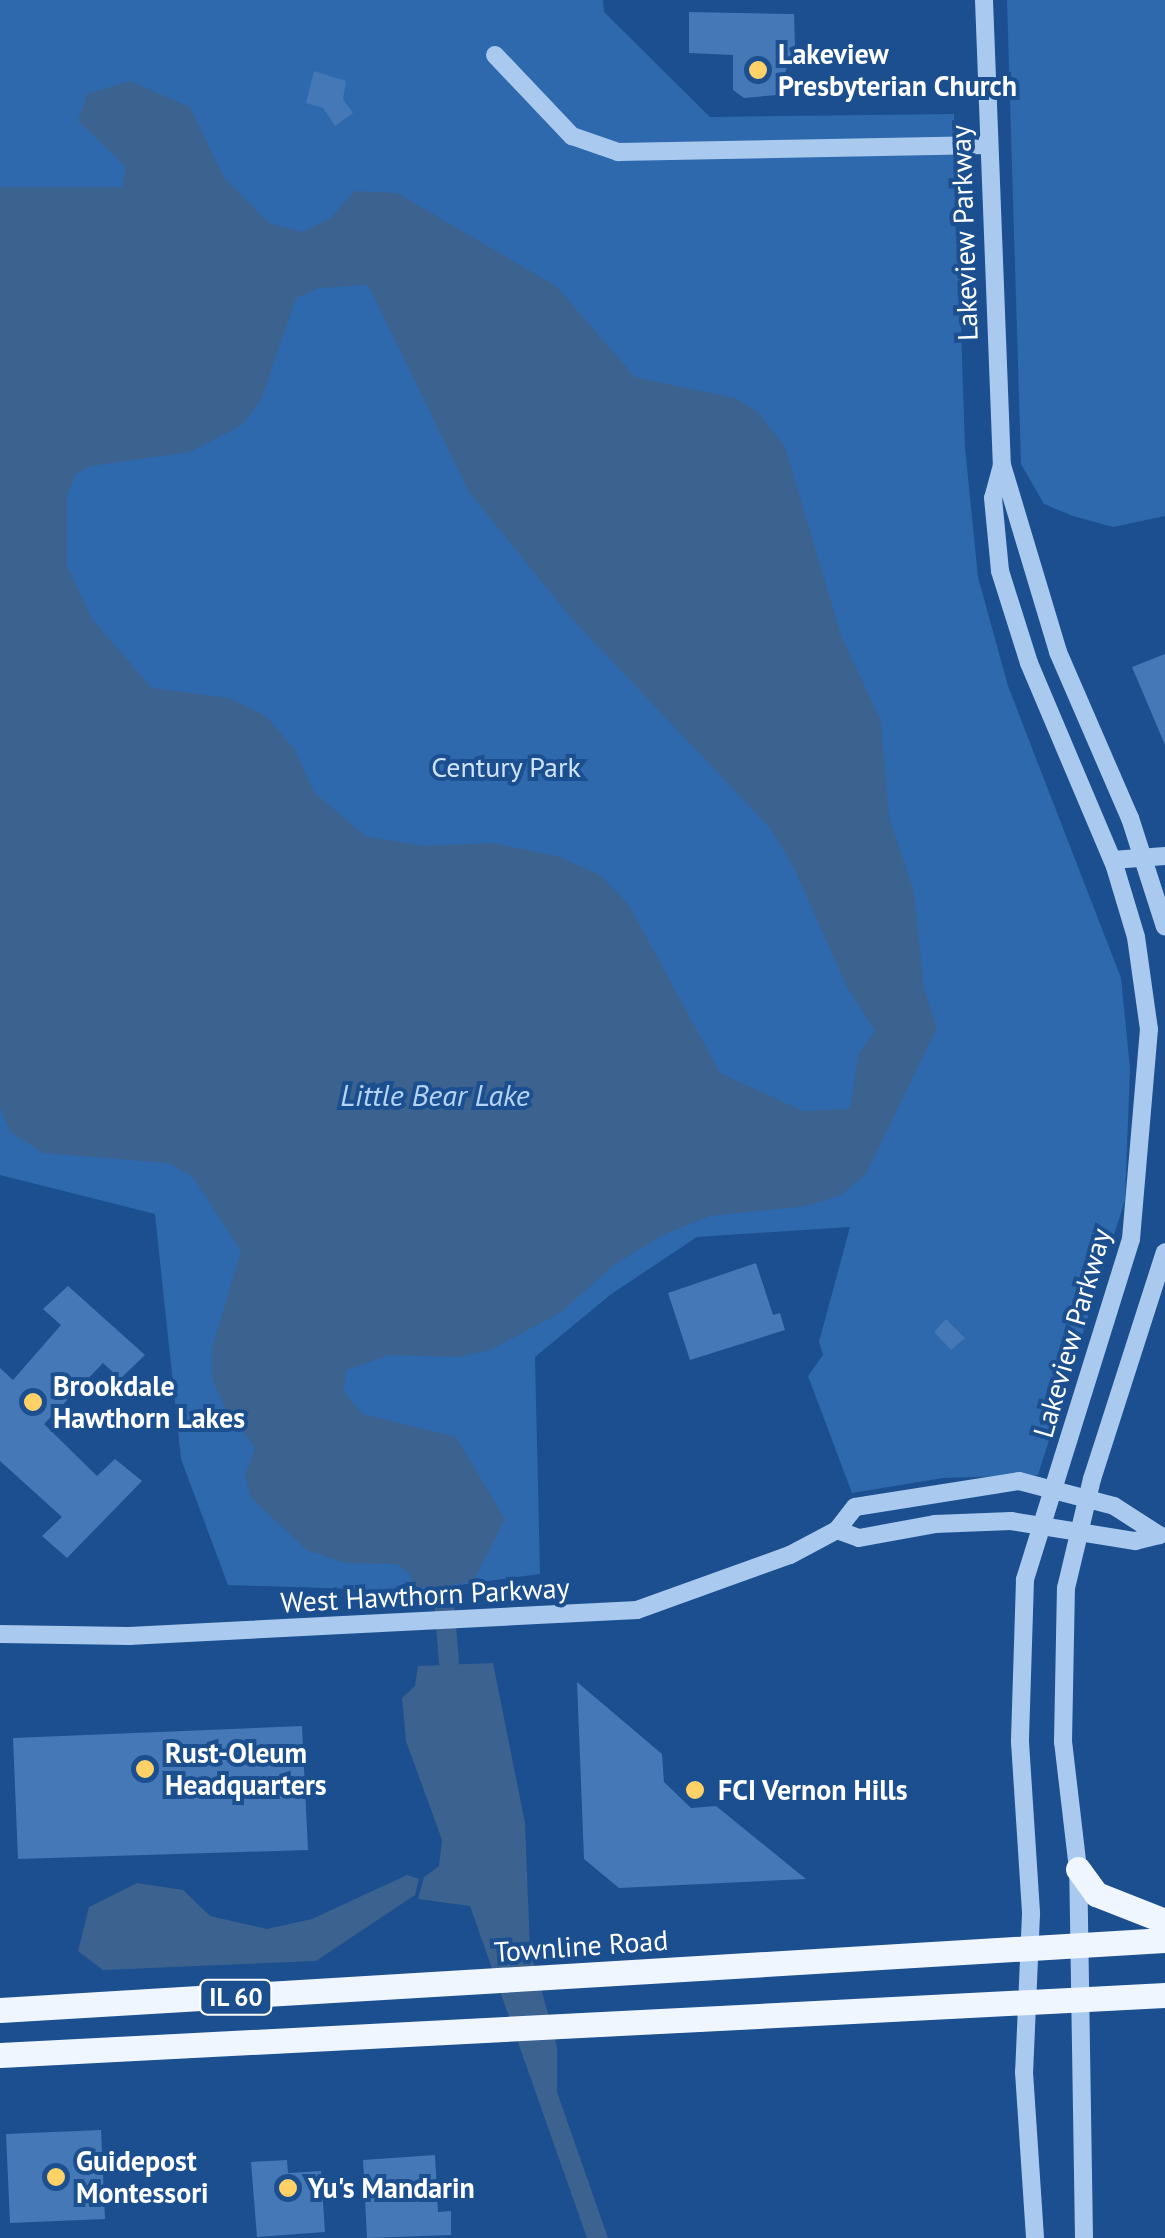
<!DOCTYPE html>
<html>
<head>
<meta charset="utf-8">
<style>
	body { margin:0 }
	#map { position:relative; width:1165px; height:2238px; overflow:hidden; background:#1b4f8f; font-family:"PT Sans",sans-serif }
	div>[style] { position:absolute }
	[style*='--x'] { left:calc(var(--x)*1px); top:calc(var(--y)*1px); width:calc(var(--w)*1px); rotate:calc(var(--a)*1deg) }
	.green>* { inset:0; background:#2e69ad }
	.water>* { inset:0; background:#3c6290 }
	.canal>* { height:20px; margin:-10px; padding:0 10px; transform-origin:10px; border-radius:10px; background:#3c6290 }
	.building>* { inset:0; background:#4478b7 }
	.minor>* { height:18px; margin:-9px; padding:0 9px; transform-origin:9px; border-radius:9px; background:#a9c9ee }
	.major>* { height:25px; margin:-12.5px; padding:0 12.5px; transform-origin:12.5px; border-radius:12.5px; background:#f0f6ff }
	.dots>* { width:28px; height:28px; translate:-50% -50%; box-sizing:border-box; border:5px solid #1b4f8f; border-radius:50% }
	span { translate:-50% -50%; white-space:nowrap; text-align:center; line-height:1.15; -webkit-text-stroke:8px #1b4f8f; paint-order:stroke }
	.shield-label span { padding:2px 8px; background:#1b4f8f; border:2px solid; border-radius:8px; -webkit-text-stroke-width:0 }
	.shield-label { font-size:25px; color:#fff; font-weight:700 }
	.poi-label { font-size:28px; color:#fff; font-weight:700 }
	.left { translate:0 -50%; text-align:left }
	.street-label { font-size:28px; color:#fff }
	.park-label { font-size:28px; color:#cfe3fa }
	.water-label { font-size:30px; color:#b5d3f5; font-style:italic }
</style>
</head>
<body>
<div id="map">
	<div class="green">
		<div style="clip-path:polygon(0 0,603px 0,604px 12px,710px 117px,954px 114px,965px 448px,978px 577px,1008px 686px,1121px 978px,1130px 1068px,1125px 1200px,1038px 1475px,943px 1478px,852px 1493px,808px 1376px,823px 1355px,819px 1342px,850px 1227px,697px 1237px,610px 1295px,535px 1357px,540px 1574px,415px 1591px,228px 1585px,181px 1459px,155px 1214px,0 1175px)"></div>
		<div style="clip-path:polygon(1007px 0,1165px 0,1165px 516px,1113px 527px,1073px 516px,1044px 504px,1021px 464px)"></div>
	</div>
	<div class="water">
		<div style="clip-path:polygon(evenodd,130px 81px,190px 107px,224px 177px,269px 223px,302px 232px,331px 218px,354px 191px,397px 193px,556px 286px,635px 377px,735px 398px,758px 412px,785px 447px,842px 638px,881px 721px,889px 817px,914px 892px,924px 988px,937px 1028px,866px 1174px,841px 1195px,808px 1206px,710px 1216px,663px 1235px,615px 1264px,560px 1313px,490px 1350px,460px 1357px,389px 1355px,347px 1370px,343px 1391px,363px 1414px,456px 1437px,505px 1519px,473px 1582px,446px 1585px,445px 1576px,438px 1577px,438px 1586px,413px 1587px,410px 1574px,397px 1564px,345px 1563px,307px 1550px,251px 1498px,245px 1475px,255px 1448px,224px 1406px,212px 1377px,212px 1348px,241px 1251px,193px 1177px,168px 1163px,43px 1153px,10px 1132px,0 1107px,0 187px,122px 187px,126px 167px,78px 121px,87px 94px,130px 81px,368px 285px,469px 492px,571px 618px,769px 827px,793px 866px,847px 987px,875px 1031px,859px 1053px,850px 1109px,803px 1111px,720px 1073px,629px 905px,600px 875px,557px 856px,492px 843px,423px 846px,365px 836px,314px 792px,295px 750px,266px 716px,229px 698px,152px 688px,92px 619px,67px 565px,67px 496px,75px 475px,90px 466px,190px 452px,242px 425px,261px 400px,296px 298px,319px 288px,368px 285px)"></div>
		<div style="clip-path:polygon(493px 1663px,525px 1823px,530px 1948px,557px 2047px,557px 2092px,608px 2238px,587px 2238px,470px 1906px,418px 1899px,424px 1877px,439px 1866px,442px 1840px,406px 1741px,402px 1698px,415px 1686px,418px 1666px)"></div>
		<div style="clip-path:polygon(407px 1875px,419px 1879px,415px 1895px,316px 1961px,103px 1970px,78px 1951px,89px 1907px,137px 1883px,183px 1890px,210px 1916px,267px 1929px,312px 1919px)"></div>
	</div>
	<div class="canal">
		<div style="--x:442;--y:1577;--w:86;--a:85.3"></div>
	</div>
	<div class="building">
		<div style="clip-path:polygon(689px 12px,794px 14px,795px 45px,777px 95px,744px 98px,733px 90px,733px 55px,689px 53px)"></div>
		<div style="clip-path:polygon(314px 71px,346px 81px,343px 99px,353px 113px,335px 126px,323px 108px,306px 103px)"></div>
		<div style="clip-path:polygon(1165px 654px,1165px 745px,1132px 667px)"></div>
		<div style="clip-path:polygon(756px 1263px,773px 1315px,780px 1313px,785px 1330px,690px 1360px,668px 1293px)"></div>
		<div style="clip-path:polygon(68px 1286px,145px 1355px,120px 1379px,103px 1363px,44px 1424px,97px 1476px,115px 1459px,142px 1481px,67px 1558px,42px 1536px,62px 1517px,0 1461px,0 1368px,13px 1380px,61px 1325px,43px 1309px)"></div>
		<div style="clip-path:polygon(946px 1319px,965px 1338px,951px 1350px,934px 1332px)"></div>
		<div style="clip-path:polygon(577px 1682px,662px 1754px,664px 1782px,691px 1808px,716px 1806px,806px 1879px,619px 1888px,584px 1859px)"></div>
		<div style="clip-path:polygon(302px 1726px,308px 1850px,18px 1859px,13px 1738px)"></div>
		<div style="clip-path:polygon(101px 2130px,105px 2219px,10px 2223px,6px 2134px)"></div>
		<div style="clip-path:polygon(435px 2155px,438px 2212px,451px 2211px,451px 2235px,367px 2238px,363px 2160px)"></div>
		<div style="clip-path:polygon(287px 2160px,288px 2173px,321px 2171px,325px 2232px,257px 2237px,251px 2162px)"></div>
	</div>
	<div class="minor">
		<div style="--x:984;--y:0;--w:465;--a:87.8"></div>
		<div style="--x:1002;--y:465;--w:34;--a:105"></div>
		<div style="--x:993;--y:498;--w:73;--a:84.5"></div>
		<div style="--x:1000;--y:571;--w:96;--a:72.5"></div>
		<div style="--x:1029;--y:663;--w:221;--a:67.1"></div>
		<div style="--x:1115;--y:867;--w:73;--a:73.3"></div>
		<div style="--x:1136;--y:937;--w:93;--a:82"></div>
		<div style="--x:1149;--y:1029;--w:211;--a:94.9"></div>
		<div style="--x:1131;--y:1239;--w:357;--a:107.3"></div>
		<div style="--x:1025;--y:1580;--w:162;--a:91.8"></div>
		<div style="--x:1020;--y:1742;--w:172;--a:86.3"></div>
		<div style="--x:1031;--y:1914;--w:158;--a:92.5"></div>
		<div style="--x:1024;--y:2072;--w:166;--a:86.2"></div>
		<div style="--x:495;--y:55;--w:112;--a:46.5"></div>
		<div style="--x:572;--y:136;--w:49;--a:19.2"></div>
		<div style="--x:618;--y:152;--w:370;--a:-1.1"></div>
		<div style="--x:1002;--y:465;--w:195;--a:73.3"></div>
		<div style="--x:1058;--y:652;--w:181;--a:66.6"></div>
		<div style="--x:1130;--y:818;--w:114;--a:72.2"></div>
		<div style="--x:1113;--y:860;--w:52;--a:-4.4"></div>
		<div style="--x:837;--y:1530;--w:23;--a:20"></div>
		<div style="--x:859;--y:1538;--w:77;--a:-10.4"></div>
		<div style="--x:935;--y:1524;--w:76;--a:-2.3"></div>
		<div style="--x:1011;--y:1521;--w:126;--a:9.2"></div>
		<div style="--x:1135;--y:1541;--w:25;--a:-14"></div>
		<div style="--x:0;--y:1634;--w:129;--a:0.9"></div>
		<div style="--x:129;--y:1636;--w:509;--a:-2.93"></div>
		<div style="--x:637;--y:1610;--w:163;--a:-19.8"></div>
		<div style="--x:790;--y:1555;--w:53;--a:-28"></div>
		<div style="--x:837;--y:1530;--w:29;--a:-52"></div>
		<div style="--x:855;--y:1507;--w:166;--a:-9"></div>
		<div style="--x:1019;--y:1481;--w:98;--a:14.7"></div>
		<div style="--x:1114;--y:1506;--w:54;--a:32.8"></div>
		<div style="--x:1084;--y:2238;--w:369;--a:-90.9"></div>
		<div style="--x:1078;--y:1869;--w:128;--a:-96.7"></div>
		<div style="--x:1063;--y:1742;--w:154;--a:-88.9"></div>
		<div style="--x:1066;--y:1588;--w:112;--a:-76.6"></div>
		<div style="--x:1092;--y:1479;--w:238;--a:-72.2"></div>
	</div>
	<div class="major">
		<div style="--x:1078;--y:1869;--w:31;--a:54"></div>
		<div style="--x:1096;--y:1894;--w:74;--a:21.4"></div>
		<div style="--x:0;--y:2010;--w:1167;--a:-3.44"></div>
		<div style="--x:0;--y:2055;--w:1167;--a:-2.95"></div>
	</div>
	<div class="dots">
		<div style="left:758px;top:70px;background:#ffd166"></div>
		<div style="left:33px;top:1402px;background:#ffd166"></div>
		<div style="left:145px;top:1769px;background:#ffd166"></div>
		<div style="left:695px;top:1790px;background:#ffd166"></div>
		<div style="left:56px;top:2177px;background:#ffd166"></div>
		<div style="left:288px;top:2188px;background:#ffd166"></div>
	</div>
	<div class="shield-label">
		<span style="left:236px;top:1997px">IL 60</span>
	</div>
	<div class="poi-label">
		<span class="left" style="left:778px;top:70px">Lakeview<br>Presbyterian Church</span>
		<span class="left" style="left:53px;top:1402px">Brookdale<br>Hawthorn Lakes</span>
		<span class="left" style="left:165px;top:1769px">Rust-Oleum<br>Headquarters</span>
		<span class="left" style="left:718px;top:1790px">FCI Vernon Hills</span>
		<span class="left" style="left:76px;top:2177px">Guidepost<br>Montessori</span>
		<span class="left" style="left:308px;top:2188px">Yu's Mandarin</span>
	</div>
	<div class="street-label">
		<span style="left:964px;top:233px;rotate:-92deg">Lakeview Parkway</span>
		<span style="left:1072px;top:1333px;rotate:-74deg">Lakeview Parkway</span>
		<span style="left:425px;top:1595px;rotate:-3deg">West Hawthorn Parkway</span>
		<span style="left:581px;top:1946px;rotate:-4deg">Townline Road</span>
	</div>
	<div class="park-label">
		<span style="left:506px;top:767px">Century Park</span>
	</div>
	<div class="water-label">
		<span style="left:435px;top:1095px">Little Bear Lake</span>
	</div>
</div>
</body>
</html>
